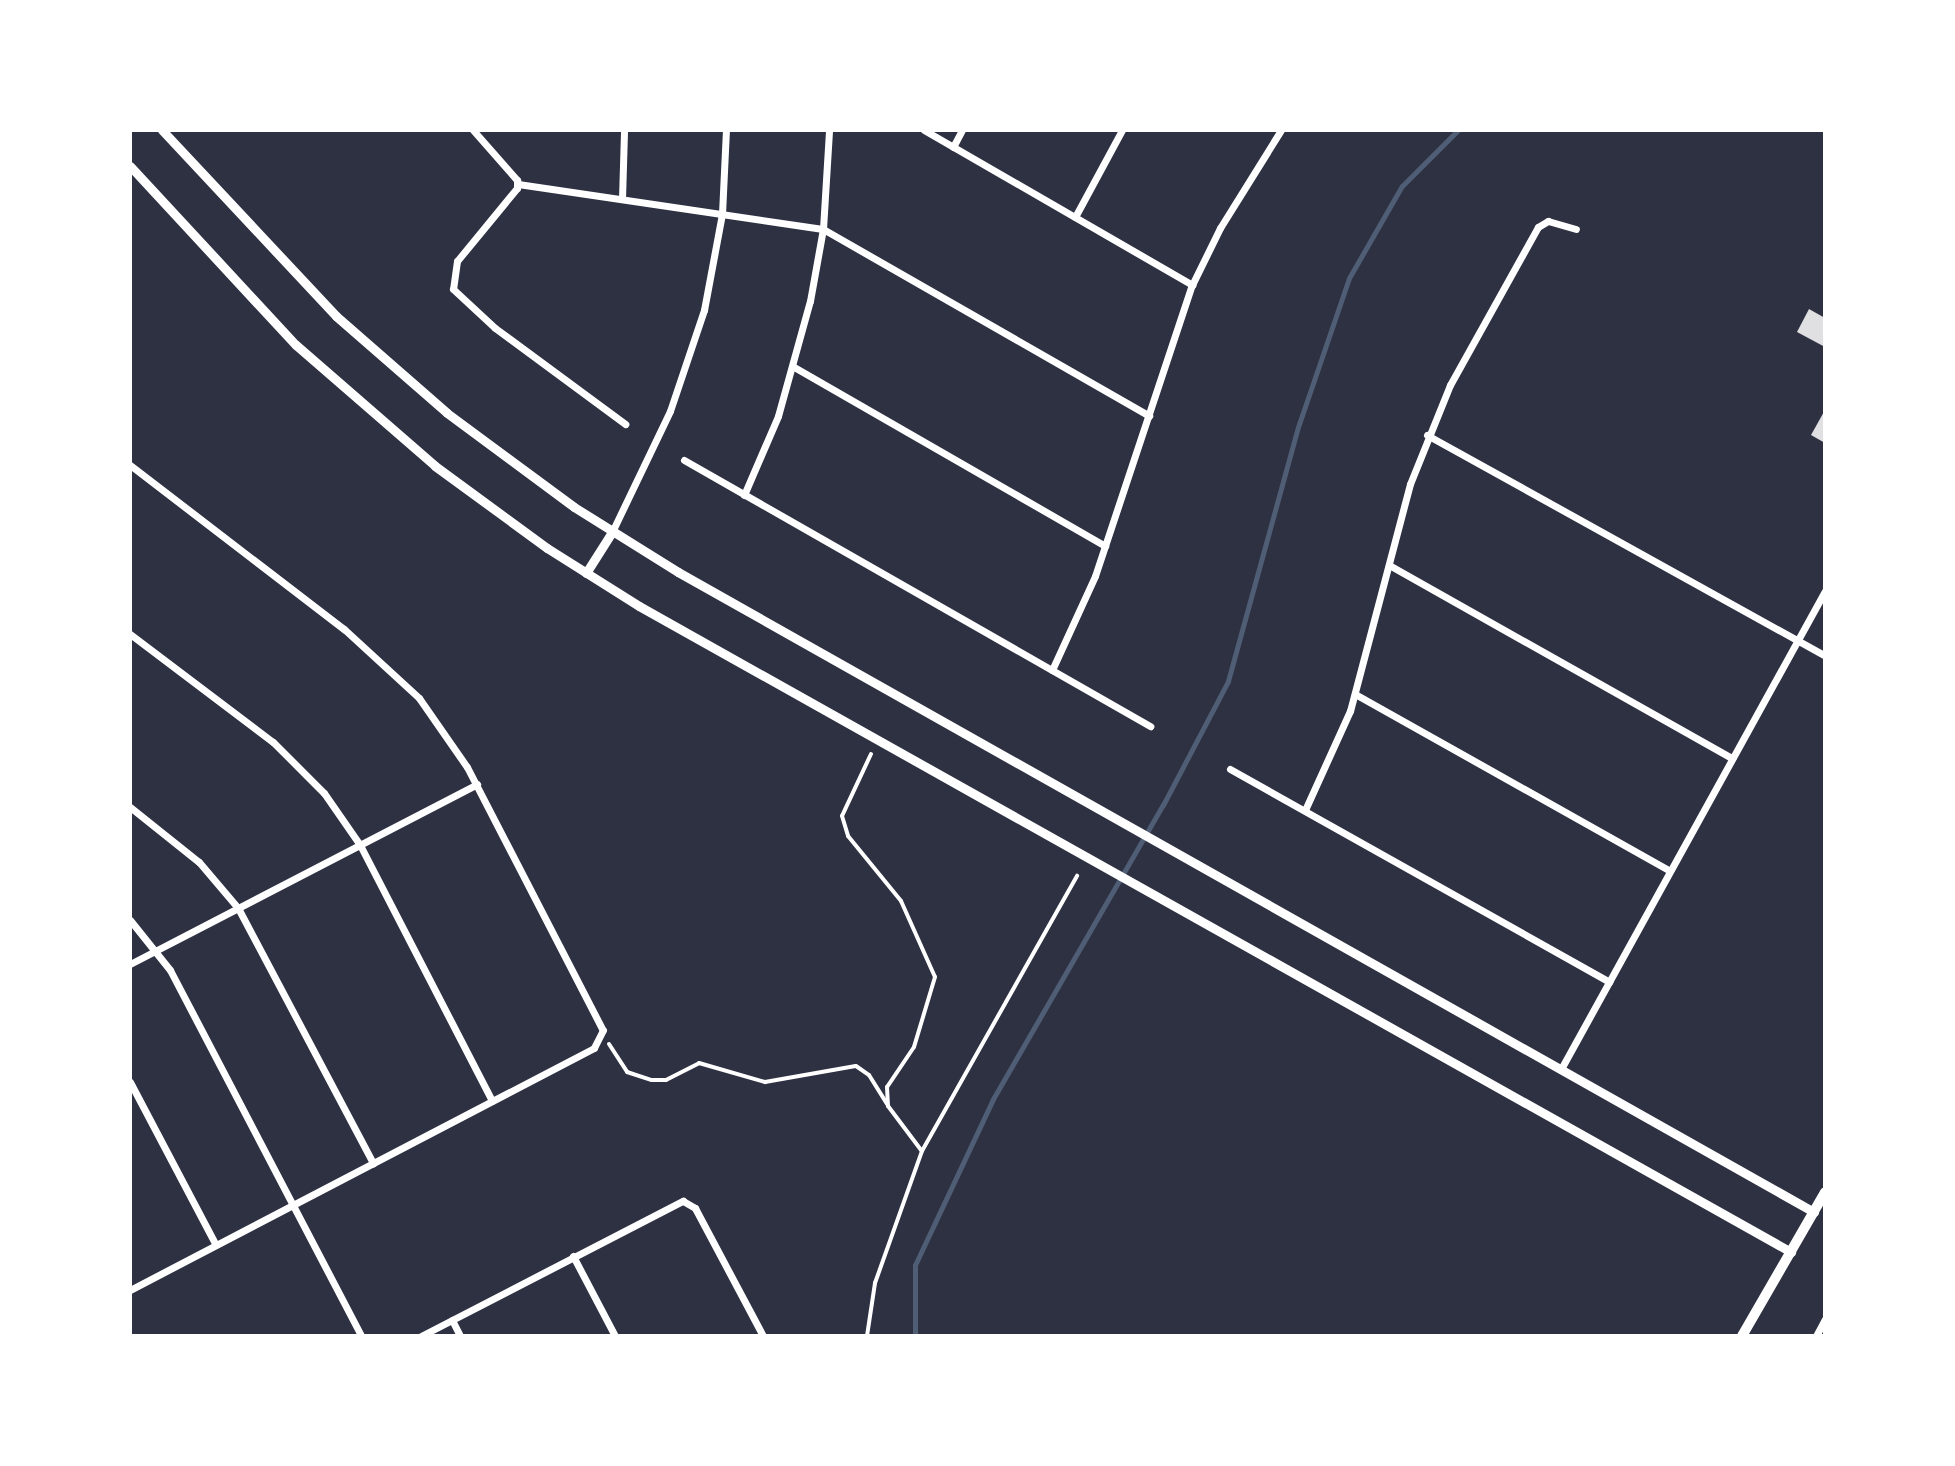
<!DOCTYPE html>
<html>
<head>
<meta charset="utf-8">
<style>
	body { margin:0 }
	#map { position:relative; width:1955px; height:1466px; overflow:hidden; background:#2d3142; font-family:Commissioner,sans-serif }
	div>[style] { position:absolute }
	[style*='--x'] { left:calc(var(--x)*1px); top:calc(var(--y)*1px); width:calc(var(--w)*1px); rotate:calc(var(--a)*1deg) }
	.stream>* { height:5px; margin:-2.5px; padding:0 2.5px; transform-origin:2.5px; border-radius:2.5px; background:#4f5d75 }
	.building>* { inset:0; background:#e0e0e3 }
	.service>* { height:4px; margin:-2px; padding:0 2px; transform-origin:2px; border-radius:2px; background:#fff }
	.minor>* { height:7px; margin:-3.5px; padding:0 3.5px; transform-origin:3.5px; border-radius:3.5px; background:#fff }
	.tertiary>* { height:9px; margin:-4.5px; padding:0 4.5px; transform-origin:4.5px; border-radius:4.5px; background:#fff }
	.secondary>* { height:10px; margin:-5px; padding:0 5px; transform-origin:5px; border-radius:5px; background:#fff }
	span { translate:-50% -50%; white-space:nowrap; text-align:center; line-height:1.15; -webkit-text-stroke:8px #fff; paint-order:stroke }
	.frame { position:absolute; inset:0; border:132px solid #fff; pointer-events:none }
</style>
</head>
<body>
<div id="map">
	<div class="stream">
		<div style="--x:915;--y:1336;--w:71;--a:-90"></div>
		<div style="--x:915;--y:1265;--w:183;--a:-64.8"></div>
		<div style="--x:993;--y:1099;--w:340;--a:-60"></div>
		<div style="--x:1163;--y:805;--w:140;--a:-62.3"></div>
		<div style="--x:1228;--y:681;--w:263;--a:-74.6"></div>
		<div style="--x:1298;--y:427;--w:157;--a:-71.1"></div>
		<div style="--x:1349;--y:278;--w:106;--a:-60.1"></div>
		<div style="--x:1402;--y:186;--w:79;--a:-45"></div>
	</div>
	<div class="building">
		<div style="clip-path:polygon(1809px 309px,1825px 318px,1825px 347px,1797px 332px)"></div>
		<div style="clip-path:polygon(1825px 410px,1825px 443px,1811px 435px)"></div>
	</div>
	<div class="service">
		<div style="--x:871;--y:754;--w:68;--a:115.1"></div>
		<div style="--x:842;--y:816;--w:21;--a:73"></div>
		<div style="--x:848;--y:836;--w:84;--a:50.8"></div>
		<div style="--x:901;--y:901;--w:83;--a:65.9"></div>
		<div style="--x:935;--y:977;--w:73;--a:106.7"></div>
		<div style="--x:914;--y:1047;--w:48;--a:124"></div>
		<div style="--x:887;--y:1087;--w:19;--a:87"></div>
		<div style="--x:888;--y:1106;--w:55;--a:53.1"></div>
		<div style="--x:609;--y:1044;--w:33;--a:57"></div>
		<div style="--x:627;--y:1072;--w:26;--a:18"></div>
		<div style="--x:652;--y:1080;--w:14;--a:0"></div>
		<div style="--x:666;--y:1080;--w:37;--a:-27"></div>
		<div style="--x:699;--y:1063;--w:69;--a:16.1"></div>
		<div style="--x:765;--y:1082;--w:92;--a:-10"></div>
		<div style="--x:856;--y:1066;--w:16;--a:35"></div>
		<div style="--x:869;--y:1075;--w:34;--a:58"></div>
		<div style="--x:867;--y:1336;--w:54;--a:-81.4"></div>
		<div style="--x:875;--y:1283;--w:140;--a:-70.4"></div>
		<div style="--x:922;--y:1151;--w:316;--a:-60.6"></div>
	</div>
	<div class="minor">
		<div style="--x:473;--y:130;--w:67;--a:48.7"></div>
		<div style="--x:517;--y:180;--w:8;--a:90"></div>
		<div style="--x:517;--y:188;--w:94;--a:129.4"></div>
		<div style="--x:457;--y:261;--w:28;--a:98"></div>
		<div style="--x:453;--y:289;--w:57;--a:42.9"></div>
		<div style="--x:495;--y:328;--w:162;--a:36.4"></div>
		<div style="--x:924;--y:130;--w:310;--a:30"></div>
		<div style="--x:953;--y:147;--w:19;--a:-62"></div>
		<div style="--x:518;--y:184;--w:308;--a:8.4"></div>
		<div style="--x:823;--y:229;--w:376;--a:29.8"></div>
		<div style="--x:622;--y:199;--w:69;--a:-88.3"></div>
		<div style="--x:1075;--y:217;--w:99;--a:-61.6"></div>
		<div style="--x:794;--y:367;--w:359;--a:29.9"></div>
		<div style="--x:1427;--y:435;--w:455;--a:29"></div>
		<div style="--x:684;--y:460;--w:537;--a:29.72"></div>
		<div style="--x:130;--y:465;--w:270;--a:37.5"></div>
		<div style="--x:344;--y:629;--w:102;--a:42.6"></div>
		<div style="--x:419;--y:698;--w:84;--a:55.2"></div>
		<div style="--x:467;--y:767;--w:296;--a:62.7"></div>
		<div style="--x:603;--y:1030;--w:20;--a:117"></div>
		<div style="--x:594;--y:1048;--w:523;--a:152.46"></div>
		<div style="--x:744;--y:495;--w:86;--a:-66.7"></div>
		<div style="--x:778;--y:416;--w:119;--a:-74.5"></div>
		<div style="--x:810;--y:301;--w:73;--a:-79.8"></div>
		<div style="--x:823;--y:229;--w:99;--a:-86.5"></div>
		<div style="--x:612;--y:532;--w:134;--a:-64.4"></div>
		<div style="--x:670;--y:411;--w:107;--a:-71.4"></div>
		<div style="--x:704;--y:310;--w:98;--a:-79.4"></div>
		<div style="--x:722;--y:214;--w:84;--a:-87.3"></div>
		<div style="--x:1389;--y:565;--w:394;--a:29.4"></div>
		<div style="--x:130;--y:634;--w:179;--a:37.1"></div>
		<div style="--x:273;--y:742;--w:72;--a:45"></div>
		<div style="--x:324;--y:793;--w:63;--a:55.3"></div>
		<div style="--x:360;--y:845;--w:288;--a:62.7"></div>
		<div style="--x:1052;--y:670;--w:103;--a:-65.4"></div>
		<div style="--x:1095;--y:576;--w:307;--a:-71.6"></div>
		<div style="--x:1192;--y:285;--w:64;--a:-63.8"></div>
		<div style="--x:1220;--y:228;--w:115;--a:-58.1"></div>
		<div style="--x:1355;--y:694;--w:360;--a:29.3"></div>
		<div style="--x:1230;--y:769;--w:435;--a:29.3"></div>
		<div style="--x:130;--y:807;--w:88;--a:38.6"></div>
		<div style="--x:199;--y:862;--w:60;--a:49.7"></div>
		<div style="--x:238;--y:908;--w:289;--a:62.1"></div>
		<div style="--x:1305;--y:810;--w:109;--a:-65.6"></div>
		<div style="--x:1350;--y:711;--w:235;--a:-75.2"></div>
		<div style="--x:1410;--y:484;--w:107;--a:-68"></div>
		<div style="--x:1450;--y:385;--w:181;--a:-60.9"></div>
		<div style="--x:1538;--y:227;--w:12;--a:-31"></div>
		<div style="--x:1548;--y:221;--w:29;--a:16"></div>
		<div style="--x:130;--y:920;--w:64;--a:51.3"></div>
		<div style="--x:170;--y:970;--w:413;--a:62.4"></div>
		<div style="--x:130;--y:964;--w:391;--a:-27.4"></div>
		<div style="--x:1561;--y:1069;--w:546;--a:-61.09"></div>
		<div style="--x:130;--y:1082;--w:184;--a:62.2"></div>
		<div style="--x:573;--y:1256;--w:90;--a:62.3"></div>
		<div style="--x:452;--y:1320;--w:18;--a:63"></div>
		<div style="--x:421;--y:1336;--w:295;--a:-27.3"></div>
		<div style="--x:683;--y:1201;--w:14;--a:30"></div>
		<div style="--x:695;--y:1208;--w:145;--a:62"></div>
		<div style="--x:1816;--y:1336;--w:19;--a:-62"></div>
	</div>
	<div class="tertiary">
		<div style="--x:162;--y:130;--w:255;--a:46.9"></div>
		<div style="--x:336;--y:316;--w:147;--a:41.1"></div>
		<div style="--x:447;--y:413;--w:158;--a:36.5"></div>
		<div style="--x:574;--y:507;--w:123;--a:32"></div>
		<div style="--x:678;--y:572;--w:1304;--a:29.4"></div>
		<div style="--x:130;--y:166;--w:244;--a:47.2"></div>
		<div style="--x:296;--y:345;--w:184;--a:41"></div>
		<div style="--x:435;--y:466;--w:139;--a:36.2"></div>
		<div style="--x:547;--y:548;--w:109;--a:32.2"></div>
		<div style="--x:639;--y:606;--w:1321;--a:29.28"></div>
		<div style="--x:586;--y:573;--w:49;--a:-57.6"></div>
	</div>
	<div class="secondary">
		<div style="--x:1742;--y:1336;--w:166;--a:-60"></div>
	</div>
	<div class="frame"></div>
</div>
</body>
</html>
